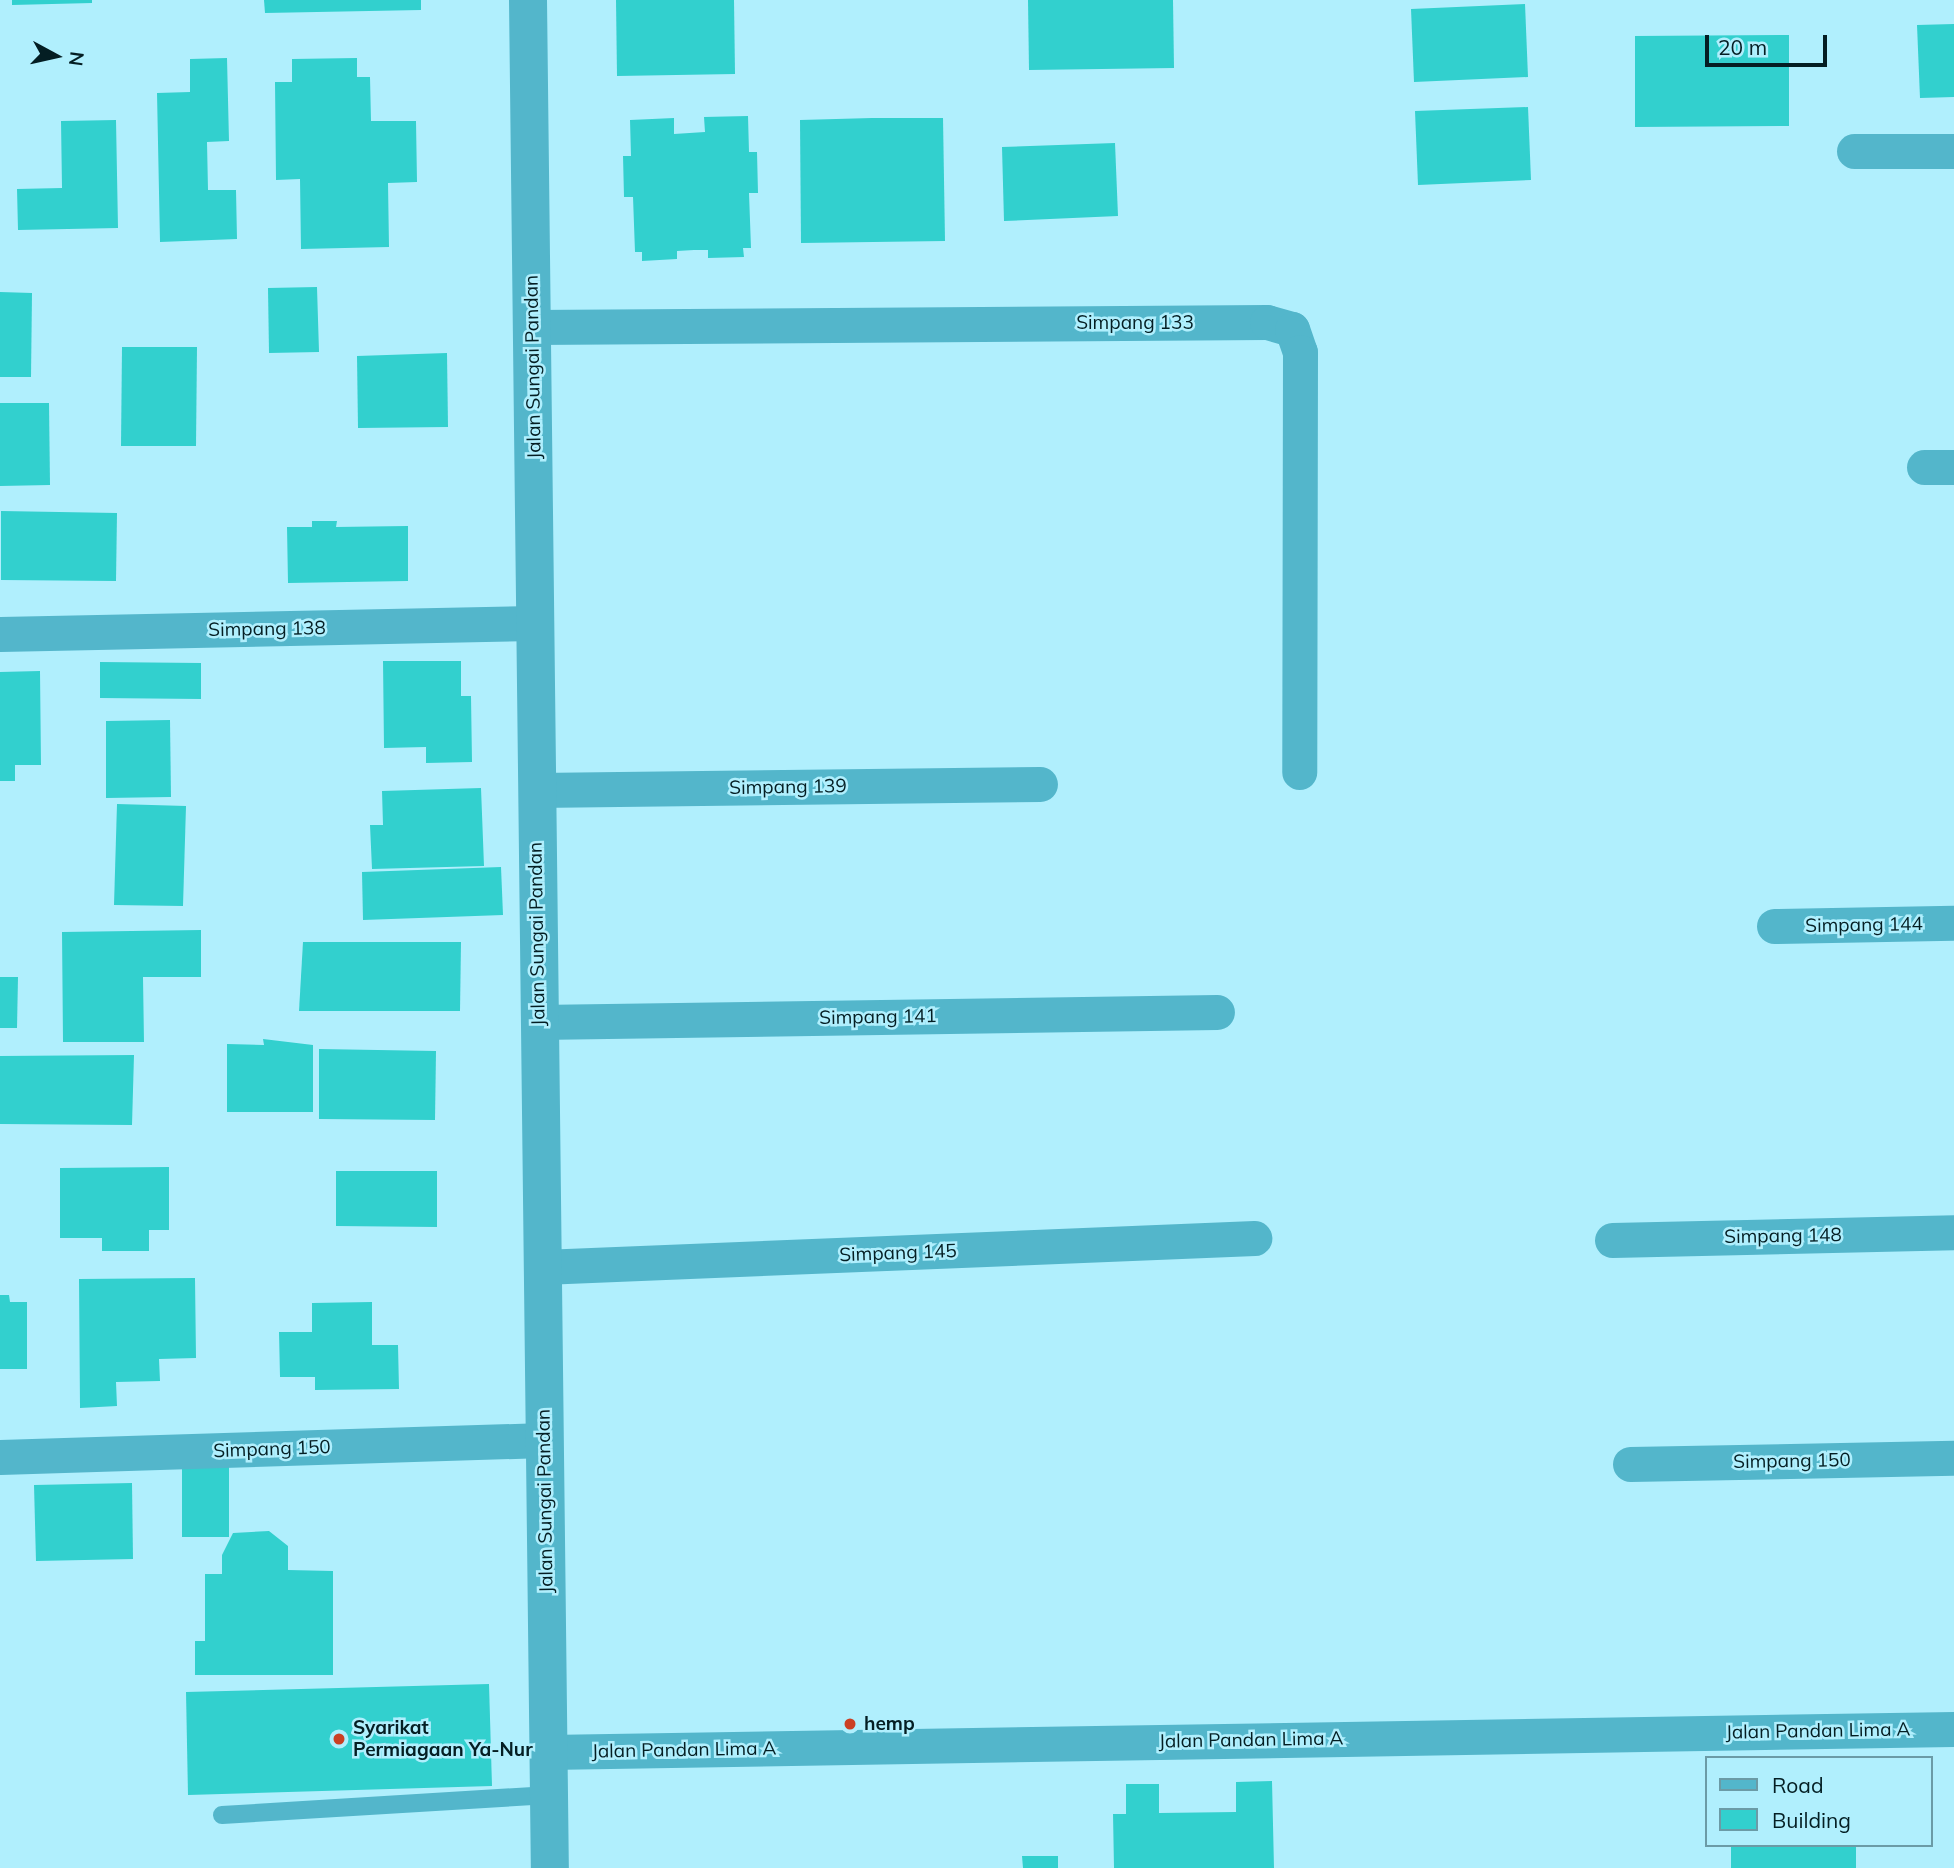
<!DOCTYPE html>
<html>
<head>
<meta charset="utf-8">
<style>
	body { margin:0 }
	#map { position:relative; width:1954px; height:1868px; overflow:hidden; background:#b0effd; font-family:Mulish,sans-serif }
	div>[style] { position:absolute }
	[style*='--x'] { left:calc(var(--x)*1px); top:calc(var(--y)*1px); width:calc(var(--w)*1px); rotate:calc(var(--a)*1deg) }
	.building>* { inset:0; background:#32d0ce }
	.service>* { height:18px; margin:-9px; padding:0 9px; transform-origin:9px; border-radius:9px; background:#53b6cb }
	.minor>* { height:35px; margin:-17.5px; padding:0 17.5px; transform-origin:17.5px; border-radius:17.5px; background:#53b6cb }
	.tertiary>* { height:38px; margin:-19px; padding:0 19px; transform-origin:19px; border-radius:19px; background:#53b6cb }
	.dots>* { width:19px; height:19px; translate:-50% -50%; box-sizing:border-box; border:4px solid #b0effd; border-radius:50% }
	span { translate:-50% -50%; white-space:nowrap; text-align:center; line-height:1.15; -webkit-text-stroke:5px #b0effd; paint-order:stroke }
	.street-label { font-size:19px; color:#041e23 }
	.poi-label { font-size:19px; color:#041e23; font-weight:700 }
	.left { translate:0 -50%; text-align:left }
	.legend { position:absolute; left:1705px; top:1756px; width:228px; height:91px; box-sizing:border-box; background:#b0effd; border:2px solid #6b9ba6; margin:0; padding:9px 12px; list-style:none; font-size:21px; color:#041e23 }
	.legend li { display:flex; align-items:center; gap:14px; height:35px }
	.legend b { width:35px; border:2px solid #6b9ba6 }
	.north { position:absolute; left:21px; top:21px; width:70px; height:70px; -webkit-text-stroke:5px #b0effd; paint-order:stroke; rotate:98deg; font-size:19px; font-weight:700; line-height:28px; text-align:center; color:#041e23 }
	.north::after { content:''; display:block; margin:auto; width:24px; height:32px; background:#041e23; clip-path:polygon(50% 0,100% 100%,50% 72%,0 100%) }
	.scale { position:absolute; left:1705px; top:35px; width:122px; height:32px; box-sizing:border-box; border:4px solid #041e23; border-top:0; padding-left:9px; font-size:21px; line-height:24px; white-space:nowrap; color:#041e23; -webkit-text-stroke:5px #b0effd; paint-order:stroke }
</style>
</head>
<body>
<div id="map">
	<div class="building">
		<div style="clip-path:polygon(12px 0,92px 0,92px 3px,12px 5px)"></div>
		<div style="clip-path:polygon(264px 0,421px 0,421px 10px,265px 13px)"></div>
		<div style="clip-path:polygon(616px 0,734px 0,735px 74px,617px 76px)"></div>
		<div style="clip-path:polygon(1028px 0,1173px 0,1174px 68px,1029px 70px)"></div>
		<div style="clip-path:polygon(1525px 4px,1528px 77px,1414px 82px,1411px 9px)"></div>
		<div style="clip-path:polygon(1954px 24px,1954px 97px,1920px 98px,1917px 25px)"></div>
		<div style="clip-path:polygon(1789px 35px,1789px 126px,1635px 127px,1635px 36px)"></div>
		<div style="clip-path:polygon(227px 58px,229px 141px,207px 142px,208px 190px,236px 190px,237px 239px,160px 242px,157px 93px,190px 92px,190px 59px)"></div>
		<div style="clip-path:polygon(357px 58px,357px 77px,370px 77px,371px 121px,416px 121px,417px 182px,388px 183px,389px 247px,301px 249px,300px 179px,276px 180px,275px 82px,292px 82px,292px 59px)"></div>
		<div style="clip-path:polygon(1528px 107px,1531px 180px,1418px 185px,1415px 111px)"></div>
		<div style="clip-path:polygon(748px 116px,749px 152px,757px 152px,758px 193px,749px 193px,751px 248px,743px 248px,744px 257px,708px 258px,708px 250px,694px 250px,677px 251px,677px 259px,642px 261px,642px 252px,635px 252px,633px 197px,624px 197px,623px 156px,631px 156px,630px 120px,674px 118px,674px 134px,705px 132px,704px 117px)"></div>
		<div style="clip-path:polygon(872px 118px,943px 118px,945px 241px,801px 243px,800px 120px)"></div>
		<div style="clip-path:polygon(116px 120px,118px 228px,18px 230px,17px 189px,62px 188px,61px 121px)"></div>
		<div style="clip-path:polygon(1115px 143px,1118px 216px,1004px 221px,1002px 147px)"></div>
		<div style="clip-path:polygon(317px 287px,319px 352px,269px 353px,268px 288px)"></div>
		<div style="clip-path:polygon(0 292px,32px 293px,31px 377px,0 377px)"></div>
		<div style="clip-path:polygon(122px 347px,197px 347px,196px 446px,121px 446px)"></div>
		<div style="clip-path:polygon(447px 353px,448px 427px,358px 428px,357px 356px)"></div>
		<div style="clip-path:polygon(0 403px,49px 403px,50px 485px,0 486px)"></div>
		<div style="clip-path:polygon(1px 511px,117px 513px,116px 581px,1px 580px)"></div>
		<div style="clip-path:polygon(312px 521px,337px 521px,336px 527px,408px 526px,408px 581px,288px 583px,287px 527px,312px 527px)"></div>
		<div style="clip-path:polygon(383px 661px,461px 661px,461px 696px,471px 696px,472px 762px,426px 763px,426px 747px,384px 748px)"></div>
		<div style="clip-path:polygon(100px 662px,201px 663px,201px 699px,100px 698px)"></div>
		<div style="clip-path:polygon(40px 671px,41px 765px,15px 765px,15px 781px,0 781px,0 672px)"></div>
		<div style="clip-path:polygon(170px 720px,171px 797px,106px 798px,106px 721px)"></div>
		<div style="clip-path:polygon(481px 788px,484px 866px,372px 869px,370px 825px,383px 825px,382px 791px)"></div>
		<div style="clip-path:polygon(117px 804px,186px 806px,183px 906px,114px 905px)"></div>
		<div style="clip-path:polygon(501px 867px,503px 915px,363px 920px,362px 872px)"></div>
		<div style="clip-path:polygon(201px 930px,201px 977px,143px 977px,144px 1042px,63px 1042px,62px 932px)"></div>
		<div style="clip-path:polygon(303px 942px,461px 942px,460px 1011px,299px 1011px)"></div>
		<div style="clip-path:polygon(0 977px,18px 977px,17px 1028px,0 1028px)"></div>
		<div style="clip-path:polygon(263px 1039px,313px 1045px,313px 1112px,227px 1112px,227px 1044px,264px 1045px)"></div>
		<div style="clip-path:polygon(319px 1049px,436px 1051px,435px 1120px,319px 1119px)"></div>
		<div style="clip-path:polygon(134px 1055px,132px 1125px,0 1124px,0 1056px)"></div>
		<div style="clip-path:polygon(169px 1167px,169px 1230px,149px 1230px,149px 1251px,102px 1251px,102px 1238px,60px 1238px,60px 1168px)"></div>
		<div style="clip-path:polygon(336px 1171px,437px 1171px,437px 1227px,336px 1226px)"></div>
		<div style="clip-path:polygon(195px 1278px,196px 1358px,159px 1359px,160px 1381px,116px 1382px,117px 1406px,80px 1408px,79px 1279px)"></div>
		<div style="clip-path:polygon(0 1295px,9px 1295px,10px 1302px,27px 1302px,27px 1369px,0 1369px)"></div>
		<div style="clip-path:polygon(372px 1302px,372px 1345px,398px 1345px,399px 1389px,315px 1390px,315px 1377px,280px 1377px,279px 1332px,312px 1332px,312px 1303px)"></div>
		<div style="clip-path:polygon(229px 1465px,229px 1537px,182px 1537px,182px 1466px)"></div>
		<div style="clip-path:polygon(132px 1483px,133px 1559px,36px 1561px,34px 1485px)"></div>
		<div style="clip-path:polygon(269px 1531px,288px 1546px,288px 1570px,333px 1571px,333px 1675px,195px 1675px,195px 1641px,205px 1641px,205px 1574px,222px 1574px,222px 1555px,233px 1533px)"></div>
		<div style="clip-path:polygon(489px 1684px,492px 1786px,188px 1795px,186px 1692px)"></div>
		<div style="clip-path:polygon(1272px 1781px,1274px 1868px,1114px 1868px,1113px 1814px,1126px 1814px,1126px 1784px,1159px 1784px,1159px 1813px,1236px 1812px,1236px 1782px)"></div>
		<div style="clip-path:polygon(1731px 1845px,1856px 1845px,1856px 1868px,1731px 1868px)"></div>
		<div style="clip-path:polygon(1022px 1856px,1058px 1856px,1058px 1868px,1023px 1868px)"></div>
	</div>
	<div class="service">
		<div style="--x:222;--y:1815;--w:328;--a:-3.5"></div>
	</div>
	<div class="minor">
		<div style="--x:1854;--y:151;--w:100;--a:0"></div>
		<div style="--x:532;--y:327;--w:735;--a:-0.39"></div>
		<div style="--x:1267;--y:322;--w:26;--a:16"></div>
		<div style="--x:1292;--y:329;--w:24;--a:71"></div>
		<div style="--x:1300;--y:352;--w:420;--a:90.1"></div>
		<div style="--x:1924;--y:467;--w:30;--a:0"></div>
		<div style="--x:0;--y:634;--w:535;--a:-1.18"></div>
		<div style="--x:536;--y:790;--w:504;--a:-0.68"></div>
		<div style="--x:1774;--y:926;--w:180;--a:-1"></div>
		<div style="--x:538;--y:1022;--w:679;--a:-0.84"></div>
		<div style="--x:1612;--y:1240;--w:342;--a:-1.3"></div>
		<div style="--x:542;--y:1267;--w:713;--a:-2.33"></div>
		<div style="--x:0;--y:1457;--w:544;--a:-1.79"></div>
		<div style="--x:1630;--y:1464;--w:324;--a:-1.1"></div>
		<div style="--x:548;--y:1752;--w:1406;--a:-0.94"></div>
	</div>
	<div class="tertiary">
		<div style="--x:528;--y:0;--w:1868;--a:89.33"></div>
	</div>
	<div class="dots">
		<div style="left:850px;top:1724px;background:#cb4024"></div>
		<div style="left:339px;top:1739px;background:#cb4024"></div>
	</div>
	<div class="street-label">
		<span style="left:1135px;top:323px">Simpang 133</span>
		<span style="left:533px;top:367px;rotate:-91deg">Jalan Sungai Pandan</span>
		<span style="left:267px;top:629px;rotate:-1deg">Simpang 138</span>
		<span style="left:788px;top:787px;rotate:-1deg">Simpang 139</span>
		<span style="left:1864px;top:925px;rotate:-1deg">Simpang 144</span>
		<span style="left:537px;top:934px;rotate:-91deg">Jalan Sungai Pandan</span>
		<span style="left:878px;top:1017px;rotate:-1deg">Simpang 141</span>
		<span style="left:1783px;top:1236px;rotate:-1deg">Simpang 148</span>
		<span style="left:898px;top:1253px;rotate:-2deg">Simpang 145</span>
		<span style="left:272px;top:1449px;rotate:-2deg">Simpang 150</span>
		<span style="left:1792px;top:1461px;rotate:-1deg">Simpang 150</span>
		<span style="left:545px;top:1501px;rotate:-91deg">Jalan Sungai Pandan</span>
		<span style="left:1818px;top:1731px;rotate:-1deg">Jalan Pandan Lima A</span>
		<span style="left:1251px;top:1740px;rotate:-1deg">Jalan Pandan Lima A</span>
		<span style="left:684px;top:1750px;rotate:-1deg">Jalan Pandan Lima A</span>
	</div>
	<div class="poi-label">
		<span class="left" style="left:864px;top:1724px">hemp</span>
		<span class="left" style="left:353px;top:1739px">Syarikat<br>Permiagaan Ya-Nur</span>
	</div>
	<ul class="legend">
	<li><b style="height:9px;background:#53b6cb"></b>Road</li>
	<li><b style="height:19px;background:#32d0ce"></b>Building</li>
	</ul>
	<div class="north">N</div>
	<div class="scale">20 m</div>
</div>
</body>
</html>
